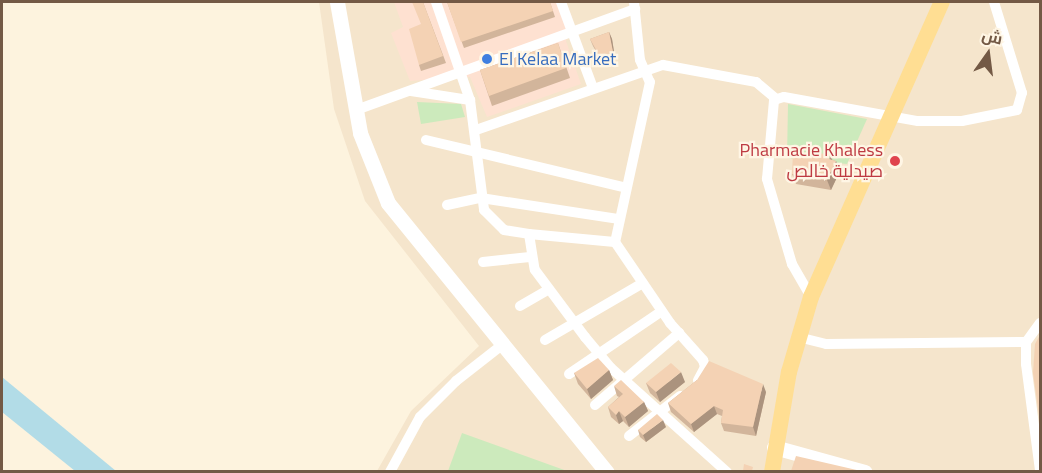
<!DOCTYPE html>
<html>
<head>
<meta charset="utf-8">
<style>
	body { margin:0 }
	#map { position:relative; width:1042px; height:473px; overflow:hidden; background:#fdf3de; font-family:"Titillium Web",Cairo,sans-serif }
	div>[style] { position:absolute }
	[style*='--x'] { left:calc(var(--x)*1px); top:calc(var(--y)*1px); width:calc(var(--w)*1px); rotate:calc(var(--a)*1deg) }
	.residential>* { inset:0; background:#f5e5cc }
	.commercial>* { inset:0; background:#fee1d1 }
	.green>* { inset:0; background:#cceabc }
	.water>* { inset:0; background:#b2dce7 }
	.street>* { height:10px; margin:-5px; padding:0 5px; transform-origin:5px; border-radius:5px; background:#fff }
	.secondary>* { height:15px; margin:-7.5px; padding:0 7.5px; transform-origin:7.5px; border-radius:7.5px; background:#fff }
	.primary>* { height:16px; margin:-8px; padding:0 8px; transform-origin:8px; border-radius:8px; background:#ffde93 }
	.wall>* { inset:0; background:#d2b59b }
	.shaded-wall>* { inset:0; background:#ab937e }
	.building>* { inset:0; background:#f4d2b4 }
	.dots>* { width:16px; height:16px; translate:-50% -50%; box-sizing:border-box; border:3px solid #fff6e5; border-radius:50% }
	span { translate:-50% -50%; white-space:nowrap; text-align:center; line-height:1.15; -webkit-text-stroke:4.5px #fff6e5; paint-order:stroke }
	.shop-label { font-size:18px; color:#366cbe }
	.left { translate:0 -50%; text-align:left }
	.health-label { font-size:18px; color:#be3a42 }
	.right { translate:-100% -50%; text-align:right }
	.frame { position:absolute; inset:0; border:3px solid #735945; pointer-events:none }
	.north { position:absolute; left:958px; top:24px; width:60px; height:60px; -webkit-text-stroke:4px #fff6e5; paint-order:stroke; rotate:14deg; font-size:16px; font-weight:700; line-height:24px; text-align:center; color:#735945 }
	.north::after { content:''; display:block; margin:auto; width:21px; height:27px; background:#735945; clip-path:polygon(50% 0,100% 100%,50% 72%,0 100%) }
</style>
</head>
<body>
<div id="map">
	<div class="residential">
		<div style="clip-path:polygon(319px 2px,1040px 2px,1040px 471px,377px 471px,411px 411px,479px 346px,365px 201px,334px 109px)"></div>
	</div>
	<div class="commercial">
		<div style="clip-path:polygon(394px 2px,566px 2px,572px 17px,566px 41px,581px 84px,487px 117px,470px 77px,410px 81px,391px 33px,403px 27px)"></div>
	</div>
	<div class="green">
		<div style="clip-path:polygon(417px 102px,461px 104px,465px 117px,421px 124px)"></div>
		<div style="clip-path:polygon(788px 104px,867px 119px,847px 164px,787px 158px)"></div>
		<div style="clip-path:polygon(462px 433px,567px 471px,448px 471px)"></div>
	</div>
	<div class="water">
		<div style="clip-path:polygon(2px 377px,116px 471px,75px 471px,2px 412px)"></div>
	</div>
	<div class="street">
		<div style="--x:436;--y:2;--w:104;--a:70.9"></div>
		<div style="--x:470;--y:100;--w:111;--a:82.7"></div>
		<div style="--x:484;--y:210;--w:28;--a:45"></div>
		<div style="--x:504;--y:230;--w:25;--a:9"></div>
		<div style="--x:529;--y:234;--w:36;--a:81"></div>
		<div style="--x:535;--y:270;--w:84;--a:53.3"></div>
		<div style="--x:585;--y:337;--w:40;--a:50"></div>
		<div style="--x:611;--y:368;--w:156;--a:41.9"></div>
		<div style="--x:561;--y:2;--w:92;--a:69.6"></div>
		<div style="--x:634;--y:2;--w:58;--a:84.1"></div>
		<div style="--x:640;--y:60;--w:24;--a:66"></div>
		<div style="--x:650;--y:82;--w:164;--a:102.3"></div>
		<div style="--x:615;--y:242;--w:98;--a:55.8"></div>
		<div style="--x:670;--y:323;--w:50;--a:48.3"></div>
		<div style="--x:703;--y:360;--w:7;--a:74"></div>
		<div style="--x:705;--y:367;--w:15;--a:118"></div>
		<div style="--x:411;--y:91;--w:60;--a:8.7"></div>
		<div style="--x:356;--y:110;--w:297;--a:-19.9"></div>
		<div style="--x:476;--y:130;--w:198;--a:-19.2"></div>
		<div style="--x:663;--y:65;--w:95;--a:10.4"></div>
		<div style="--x:756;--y:82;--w:26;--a:40"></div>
		<div style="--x:426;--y:140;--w:204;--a:13.4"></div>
		<div style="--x:447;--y:205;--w:35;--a:-12"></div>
		<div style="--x:481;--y:198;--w:140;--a:8.7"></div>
		<div style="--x:529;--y:234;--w:86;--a:5.3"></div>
		<div style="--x:483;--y:262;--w:47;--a:-6.1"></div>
		<div style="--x:811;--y:297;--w:38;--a:-120"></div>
		<div style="--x:792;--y:264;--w:89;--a:-106.4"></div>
		<div style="--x:767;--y:179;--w:79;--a:-84.9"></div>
		<div style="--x:774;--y:100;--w:10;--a:-17"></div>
		<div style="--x:784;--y:97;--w:136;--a:10.2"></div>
		<div style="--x:918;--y:121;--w:44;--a:0"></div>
		<div style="--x:962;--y:121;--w:56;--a:-11.3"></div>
		<div style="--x:1017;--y:110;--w:18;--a:-74"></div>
		<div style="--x:1022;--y:93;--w:95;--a:-107.1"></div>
		<div style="--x:520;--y:306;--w:32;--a:-30"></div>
		<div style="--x:1040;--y:323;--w:24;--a:126"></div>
		<div style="--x:1026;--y:342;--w:22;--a:90"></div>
		<div style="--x:1026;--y:364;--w:107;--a:82.5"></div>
		<div style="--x:798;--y:337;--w:29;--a:14"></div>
		<div style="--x:826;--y:344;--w:200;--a:-0.6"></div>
		<div style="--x:545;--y:340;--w:113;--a:-30.2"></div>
		<div style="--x:569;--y:374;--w:112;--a:-34.1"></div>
		<div style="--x:595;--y:405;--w:111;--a:-40.6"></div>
		<div style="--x:629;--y:436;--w:65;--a:-38.1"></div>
		<div style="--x:390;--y:472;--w:63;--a:-61.4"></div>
		<div style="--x:420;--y:417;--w:51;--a:-45"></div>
		<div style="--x:456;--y:381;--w:58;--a:-38"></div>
	</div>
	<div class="secondary">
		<div style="--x:337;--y:2;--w:133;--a:80"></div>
		<div style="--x:360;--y:133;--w:75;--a:68.2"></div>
		<div style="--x:388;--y:203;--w:347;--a:50.9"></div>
		<div style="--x:774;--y:447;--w:94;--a:15.4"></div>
	</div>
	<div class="primary">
		<div style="--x:772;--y:472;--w:101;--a:-80.4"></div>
		<div style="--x:789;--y:372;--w:78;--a:-73.7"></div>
		<div style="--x:811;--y:297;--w:323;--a:-66.1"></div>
	</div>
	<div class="wall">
		<div style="clip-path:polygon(423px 2px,446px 63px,421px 71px,419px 65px,421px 24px)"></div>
		<div style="clip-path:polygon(447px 2px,550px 2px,555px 17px,464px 48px)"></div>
		<div style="clip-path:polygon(609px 32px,612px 39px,615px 58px,603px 63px,593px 46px,590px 39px)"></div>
		<div style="clip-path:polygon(558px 43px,570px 78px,492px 106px,480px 70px)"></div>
		<div style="clip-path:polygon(833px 160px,836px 161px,840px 171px,831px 190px,796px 184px,792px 174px)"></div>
		<div style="clip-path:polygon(609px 370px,613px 380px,591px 399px,578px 384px,574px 373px)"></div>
		<div style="clip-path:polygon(697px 380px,766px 392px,756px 436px,724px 431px,721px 423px,722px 416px,717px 414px,694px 432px,671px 412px,668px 403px)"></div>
		<div style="clip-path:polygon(685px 382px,660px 402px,650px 393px,646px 383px)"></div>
		<div style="clip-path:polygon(614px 386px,644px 402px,648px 411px,629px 427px,623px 421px,619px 424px,611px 417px,608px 407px,619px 397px,617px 396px)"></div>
		<div style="clip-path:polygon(666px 427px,646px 442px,640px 437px,638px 430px)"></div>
	</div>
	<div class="shaded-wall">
		<div style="clip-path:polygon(609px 32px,612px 39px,615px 58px,613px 52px)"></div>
		<div style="clip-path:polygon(830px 154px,834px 164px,836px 161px,840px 171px,831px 190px,827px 180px)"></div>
		<div style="clip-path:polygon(609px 370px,613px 380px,591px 399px,587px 389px)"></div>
		<div style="clip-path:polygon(681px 372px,685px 382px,660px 402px,656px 392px)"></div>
		<div style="clip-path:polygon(763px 384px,766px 392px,756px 436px,753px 427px)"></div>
		<div style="clip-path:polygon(644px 402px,648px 411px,629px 427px,625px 417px)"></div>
		<div style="clip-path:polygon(714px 406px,717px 414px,694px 432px,691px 424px)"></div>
		<div style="clip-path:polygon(619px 411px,623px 421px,619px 424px,616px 415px)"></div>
		<div style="clip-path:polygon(663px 420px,666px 427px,646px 442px,643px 435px)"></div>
	</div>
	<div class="building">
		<div style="clip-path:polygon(412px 2px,423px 2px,443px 56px,419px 65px,409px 29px,421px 24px)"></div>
		<div style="clip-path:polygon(447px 2px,550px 2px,553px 11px,461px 42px)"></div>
		<div style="clip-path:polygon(609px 32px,613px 52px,600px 57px,590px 39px)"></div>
		<div style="clip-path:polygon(558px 43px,566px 68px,489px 96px,480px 70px)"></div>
		<div style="clip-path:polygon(793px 152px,830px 154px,829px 159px,836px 161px,827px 180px,792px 174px)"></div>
		<div style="clip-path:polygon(1041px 333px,1041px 430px,1033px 373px,1035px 344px)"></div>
		<div style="clip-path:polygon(598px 358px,609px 370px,587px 389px,574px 373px)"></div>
		<div style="clip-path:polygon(709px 361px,763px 384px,753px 427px,721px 423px,723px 410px,714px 406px,691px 424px,668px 403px,697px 380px)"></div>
		<div style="clip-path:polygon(671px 363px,681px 372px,656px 392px,646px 383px)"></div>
		<div style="clip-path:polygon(621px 380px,644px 402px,625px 417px,619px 411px,616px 415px,608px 407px,623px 394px,614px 386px)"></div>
		<div style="clip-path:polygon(657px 414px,663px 420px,643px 435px,638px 430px)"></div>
		<div style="clip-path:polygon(796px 456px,861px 471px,791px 471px)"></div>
		<div style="clip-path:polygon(744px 464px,753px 467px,752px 471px,743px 471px)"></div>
	</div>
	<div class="dots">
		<div style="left:487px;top:59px;background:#3f7fe0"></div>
		<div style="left:895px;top:161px;background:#e0444e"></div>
	</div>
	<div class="shop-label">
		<span class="left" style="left:499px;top:59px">El Kelaa Market</span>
	</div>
	<div class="health-label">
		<span class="right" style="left:883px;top:161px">Pharmacie Khaless<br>صيدلية خالص</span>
	</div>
	<div class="frame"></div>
	<div class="north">ش</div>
</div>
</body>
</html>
